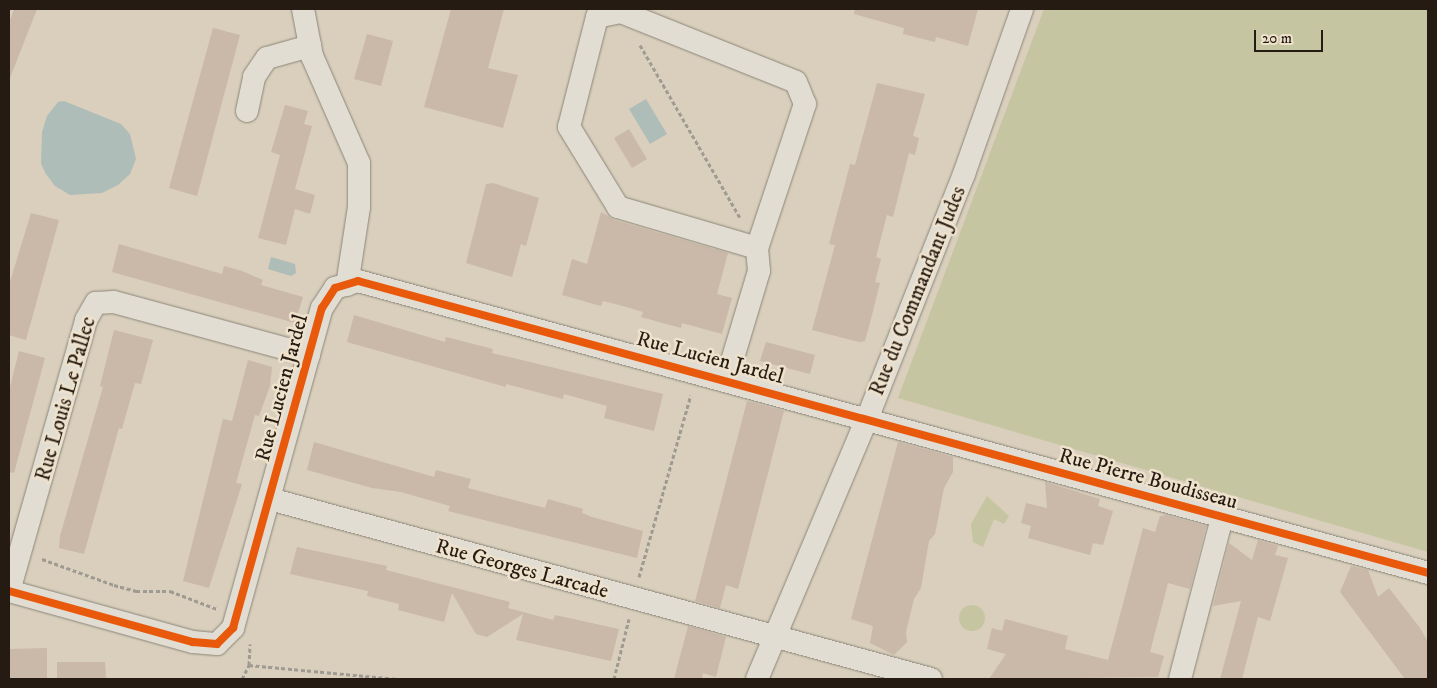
<!DOCTYPE html>
<html>
<head>
<meta charset="utf-8">
<style>
	body { margin:0 }
	#map { position:relative; width:1437px; height:688px; overflow:hidden; background:#d9cfbc; font-family:"IM FELL DW Pica",serif }
	div>[style] { position:absolute }
	[style*='--x'] { left:calc(var(--x)*1px); top:calc(var(--y)*1px); width:calc(var(--w)*1px); rotate:calc(var(--a)*1deg) }
	.green>* { inset:0; background:#c6c5a1 }
	.round { border-radius:50% }
	.water>* { inset:0; background:#aebdb8 }
	.building>* { inset:0; background:#cab8a9 }
	.path>* { height:3px; margin-top:-1.5px; transform-origin:0; background:repeating-linear-gradient(90deg,#9f9a92 0 4px,transparent 0 6.5px) }
	.roads { filter:drop-shadow(0 0 1px #8c8579) drop-shadow(0 0 1px #8c8579) }
	.minor>* { height:22px; margin:-11px; padding:0 11px; transform-origin:11px; border-radius:11px; background:#e2ddd3 }
	.cycleway>* { height:8px; margin:-4px; padding:0 4px; transform-origin:4px; border-radius:4px; background:#e8590c }
	span { translate:-50% -50%; white-space:nowrap; text-align:center; line-height:1.15; -webkit-text-stroke:5px #eee2cc; paint-order:stroke }
	.street-label { font-size:21px; color:#261b12 }
	.frame { position:absolute; inset:0; border:10px solid #261b12; pointer-events:none }
	.scale { position:absolute; left:1254px; top:30px; width:69px; height:22px; box-sizing:border-box; border:2px solid #261b12; border-top:0; padding-left:6px; font-size:15px; line-height:18px; white-space:nowrap; color:#261b12; -webkit-text-stroke:4px #eee2cc; paint-order:stroke }
</style>
</head>
<body>
<div id="map">
	<div class="green">
		<div style="clip-path:polygon(1044px 9px,1428px 9px,1428px 552px,898px 398px)"></div>
		<div style="clip-path:polygon(987px 496px,1009px 516px,1004px 524px,994px 519px,983px 547px,973px 542px,971px 524px)"></div>
		<div class="round" style="left:959px;top:605px;width:26px;height:26px"></div>
	</div>
	<div class="water">
		<div style="clip-path:polygon(646px 99px,667px 134px,650px 144px,629px 109px)"></div>
		<div style="clip-path:polygon(64px 101px,121px 124px,130px 134px,136px 159px,130px 174px,118px 185px,102px 193px,70px 195px,55px 186px,46px 174px,41px 164px,42px 132px,47px 116px,58px 102px)"></div>
		<div style="clip-path:polygon(271px 257px,295px 264px,296px 273px,291px 276px,268px 269px)"></div>
	</div>
	<div class="building">
		<div style="clip-path:polygon(14px 9px,37px 9px,10px 78px,9px 23px)"></div>
		<div style="clip-path:polygon(451px 9px,504px 9px,488px 68px,518px 75px,503px 128px,424px 107px)"></div>
		<div style="clip-path:polygon(855px 9px,978px 9px,968px 46px,936px 37px,935px 42px,903px 34px,904px 28px,854px 14px)"></div>
		<div style="clip-path:polygon(213px 28px,240px 35px,197px 196px,169px 188px)"></div>
		<div style="clip-path:polygon(367px 34px,393px 41px,381px 86px,354px 79px)"></div>
		<div style="clip-path:polygon(877px 83px,925px 94px,913px 136px,919px 138px,915px 155px,909px 153px,893px 217px,887px 215px,876px 257px,881px 259px,875px 282px,880px 283px,870px 323px,865px 341px,859px 342px,812px 330px,835px 245px,829px 244px,847px 176px,850px 164px,855px 165px)"></div>
		<div style="clip-path:polygon(285px 105px,308px 111px,304px 124px,312px 126px,295px 189px,315px 195px,310px 214px,295px 209px,286px 245px,258px 238px,280px 155px,271px 152px)"></div>
		<div style="clip-path:polygon(629px 129px,647px 159px,632px 168px,614px 138px)"></div>
		<div style="clip-path:polygon(493px 183px,539px 198px,526px 246px,521px 244px,512px 277px,466px 263px,486px 184px)"></div>
		<div style="clip-path:polygon(601px 212px,614px 220px,728px 253px,717px 294px,732px 298px,722px 334px,682px 323px,681px 328px,641px 317px,643px 312px,623px 306px,603px 301px,601px 306px,562px 295px,572px 259px,587px 264px)"></div>
		<div style="clip-path:polygon(31px 213px,59px 220px,26px 340px,9px 335px,9px 285px)"></div>
		<div style="clip-path:polygon(119px 244px,222px 274px,224px 266px,242px 271px,263px 280px,261px 285px,303px 297px,295px 323px,112px 272px)"></div>
		<div style="clip-path:polygon(354px 315px,445px 342px,446px 337px,493px 349px,492px 353px,663px 394px,654px 431px,604px 418px,607px 406px,564px 394px,563px 399px,506px 384px,506px 387px,347px 342px)"></div>
		<div style="clip-path:polygon(114px 330px,153px 340px,141px 384px,135px 383px,122px 429px,119px 428px,84px 554px,59px 548px,60px 536px,103px 387px,100px 386px)"></div>
		<div style="clip-path:polygon(766px 342px,815px 355px,810px 374px,760px 361px)"></div>
		<div style="clip-path:polygon(19px 351px,45px 358px,14px 473px,9px 472px,9px 391px)"></div>
		<div style="clip-path:polygon(248px 360px,272px 367px,270px 386px,259px 416px,255px 415px,236px 483px,242px 484px,209px 588px,183px 581px,223px 419px,232px 421px)"></div>
		<div style="clip-path:polygon(747px 401px,784px 411px,738px 589px,726px 585px,720px 608px,695px 601px)"></div>
		<div style="clip-path:polygon(314px 442px,434px 477px,436px 470px,471px 479px,468px 488px,545px 508px,548px 499px,583px 509px,582px 513px,592px 517px,643px 531px,637px 558px,448px 511px,450px 506px,401px 492px,372px 488px,307px 470px)"></div>
		<div style="clip-path:polygon(898px 442px,953px 457px,953px 472px,944px 488px,935px 534px,929px 541px,921px 588px,914px 599px,906px 632px,907px 642px,894px 655px,870px 643px,873px 626px,851px 619px)"></div>
		<div style="clip-path:polygon(1045px 482px,1100px 499px,1098px 506px,1113px 511px,1103px 545px,1093px 543px,1090px 555px,1028px 538px,1031px 526px,1021px 523px,1026px 503px,1047px 508px)"></div>
		<div style="clip-path:polygon(1166px 515px,1206px 526px,1190px 589px,1168px 583px,1150px 652px,1164px 656px,1158px 677px,989px 679px,1006px 654px,987px 649px,992px 628px,1002px 631px,1005px 619px,1068px 636px,1065px 649px,1108px 660px,1143px 528px,1155px 532px,1160px 516px)"></div>
		<div style="clip-path:polygon(1258px 540px,1278px 546px,1275px 555px,1288px 558px,1270px 621px,1258px 617px,1242px 679px,1220px 679px,1241px 601px,1213px 606px,1229px 543px,1252px 560px)"></div>
		<div style="clip-path:polygon(297px 547px,387px 566px,386px 570px,510px 602px,508px 608px,553px 620px,555px 615px,619px 629px,611px 661px,516px 640px,523px 614px,487px 637px,476px 634px,452px 593px,444px 622px,398px 610px,399px 604px,367px 596px,368px 591px,290px 574px)"></div>
		<div style="clip-path:polygon(1351px 566px,1368px 570px,1378px 597px,1389px 588px,1420px 628px,1428px 642px,1428px 679px,1405px 679px,1340px 592px)"></div>
		<div style="clip-path:polygon(688px 626px,726px 637px,716px 677px,703px 673px,702px 679px,674px 679px)"></div>
		<div style="clip-path:polygon(47px 648px,47px 678px,9px 678px,9px 649px)"></div>
		<div style="clip-path:polygon(57px 662px,105px 662px,106px 679px,57px 679px)"></div>
	</div>
	<div class="path">
		<div style="--x:640;--y:45;--w:201;--a:59.9"></div>
		<div style="--x:42;--y:559;--w:77;--a:19.9"></div>
		<div style="--x:114;--y:585;--w:23;--a:15"></div>
		<div style="--x:136;--y:591;--w:34;--a:0"></div>
		<div style="--x:170;--y:591;--w:50;--a:21"></div>
		<div style="--x:639;--y:577;--w:189;--a:-74.1"></div>
		<div style="--x:249;--y:665;--w:149;--a:5.4"></div>
		<div style="--x:242;--y:679;--w:16;--a:-63"></div>
		<div style="--x:249;--y:665;--w:21;--a:-87"></div>
		<div style="--x:614;--y:679;--w:62;--a:-76"></div>
	</div>
	<div class="roads">
		<div class="minor">
			<div style="--x:303;--y:9;--w:48;--a:79.2"></div>
			<div style="--x:312;--y:56;--w:117;--a:66.3"></div>
			<div style="--x:359;--y:163;--w:44;--a:90"></div>
			<div style="--x:359;--y:207;--w:79;--a:98.7"></div>
			<div style="--x:247;--y:111;--w:35;--a:-78"></div>
			<div style="--x:254;--y:77;--w:23;--a:-56"></div>
			<div style="--x:267;--y:58;--w:45;--a:-15.6"></div>
			<div style="--x:726;--y:381;--w:115;--a:-73.3"></div>
			<div style="--x:759;--y:271;--w:23;--a:-95"></div>
			<div style="--x:757;--y:248;--w:145;--a:-163.6"></div>
			<div style="--x:618;--y:207;--w:94;--a:-121.5"></div>
			<div style="--x:569;--y:127;--w:114;--a:-75.7"></div>
			<div style="--x:597;--y:17;--w:25;--a:-12"></div>
			<div style="--x:621;--y:12;--w:188;--a:21.8"></div>
			<div style="--x:796;--y:82;--w:24;--a:68"></div>
			<div style="--x:805;--y:104;--w:152;--a:108.4"></div>
			<div style="--x:270;--y:499;--w:685;--a:15.23"></div>
			<div style="--x:9;--y:591;--w:191;--a:15.5"></div>
			<div style="--x:193;--y:642;--w:24;--a:5"></div>
			<div style="--x:217;--y:644;--w:23;--a:-45"></div>
			<div style="--x:233;--y:628;--w:332;--a:-74.5"></div>
			<div style="--x:322;--y:308;--w:24;--a:-57"></div>
			<div style="--x:335;--y:288;--w:24;--a:-17"></div>
			<div style="--x:358;--y:281;--w:1109;--a:15.26"></div>
			<div style="--x:9;--y:591;--w:282;--a:-74.1"></div>
			<div style="--x:86;--y:320;--w:20;--a:-60"></div>
			<div style="--x:96;--y:303;--w:18;--a:-3"></div>
			<div style="--x:114;--y:302;--w:202;--a:15.2"></div>
			<div style="--x:757;--y:679;--w:282;--a:-67.1"></div>
			<div style="--x:867;--y:419;--w:264;--a:-68.4"></div>
			<div style="--x:964;--y:174;--w:175;--a:-70.6"></div>
			<div style="--x:1180;--y:679;--w:166;--a:-75.4"></div>
		</div>
	</div>
	<div class="cycleway">
		<div style="--x:9;--y:591;--w:191;--a:15.5"></div>
		<div style="--x:193;--y:642;--w:24;--a:5"></div>
		<div style="--x:217;--y:644;--w:23;--a:-45"></div>
		<div style="--x:233;--y:628;--w:332;--a:-74.5"></div>
		<div style="--x:322;--y:308;--w:24;--a:-57"></div>
		<div style="--x:335;--y:288;--w:24;--a:-17"></div>
		<div style="--x:358;--y:281;--w:1109;--a:15.26"></div>
	</div>
	<div class="street-label">
		<span style="left:918px;top:291px;rotate:-68deg">Rue du Commandant Judes</span>
		<span style="left:710px;top:358px;rotate:15deg">Rue Lucien Jardel</span>
		<span style="left:282px;top:388px;rotate:-75deg">Rue Lucien Jardel</span>
		<span style="left:66px;top:399px;rotate:-74deg">Rue Louis Le Pallec</span>
		<span style="left:1148px;top:479px;rotate:15deg">Rue Pierre Boudisseau</span>
		<span style="left:522px;top:569px;rotate:15deg">Rue Georges Larcade</span>
	</div>
	<div class="frame"></div>
	<div class="scale">20 m</div>
</div>
</body>
</html>
